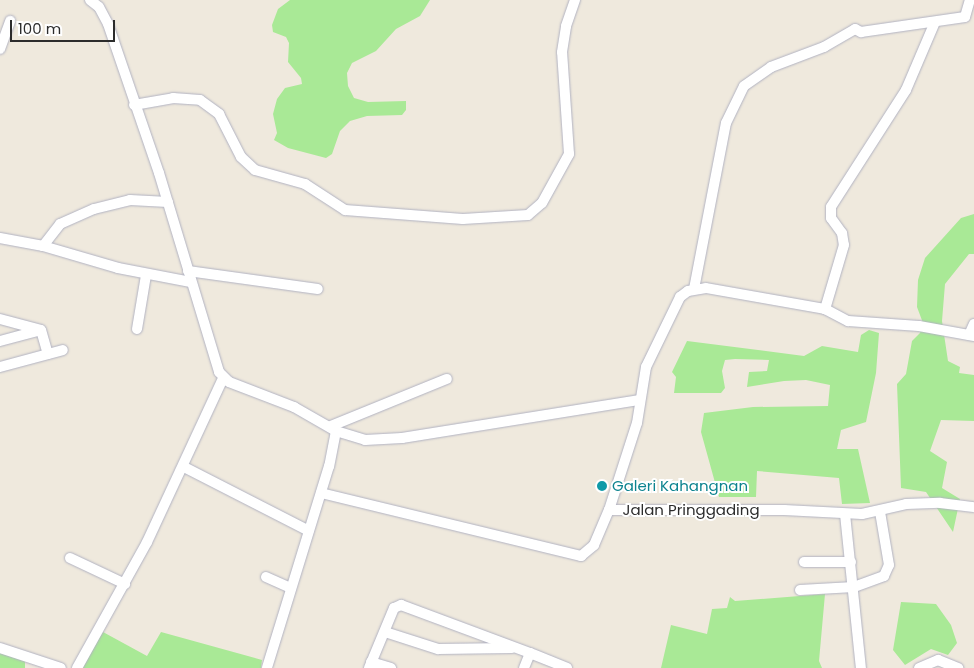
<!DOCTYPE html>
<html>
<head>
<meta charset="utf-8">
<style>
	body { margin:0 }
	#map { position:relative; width:974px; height:668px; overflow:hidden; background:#efe9dd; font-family:Poppins,sans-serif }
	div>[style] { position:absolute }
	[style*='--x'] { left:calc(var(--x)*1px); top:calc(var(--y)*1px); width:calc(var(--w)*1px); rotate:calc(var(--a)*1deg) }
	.green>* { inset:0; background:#a9e996 }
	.roads { filter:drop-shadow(0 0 1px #b1b2c1) drop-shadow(0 0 1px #b1b2c1) }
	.minor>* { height:10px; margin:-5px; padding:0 5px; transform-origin:5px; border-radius:5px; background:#fff }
	.dots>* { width:14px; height:14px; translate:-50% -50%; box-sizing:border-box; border:2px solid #fff; border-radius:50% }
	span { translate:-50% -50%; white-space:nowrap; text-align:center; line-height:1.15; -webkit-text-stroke:4px #fff; paint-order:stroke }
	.culture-label { font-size:15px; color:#0d838f }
	.left { translate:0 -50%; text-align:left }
	.street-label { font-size:15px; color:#2c2c2c }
	.scale { position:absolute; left:10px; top:20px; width:105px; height:22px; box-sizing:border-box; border:2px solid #2c2c2c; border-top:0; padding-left:6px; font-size:15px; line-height:18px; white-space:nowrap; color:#2c2c2c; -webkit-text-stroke:4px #fff; paint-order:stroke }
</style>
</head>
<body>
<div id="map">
	<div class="green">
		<div style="clip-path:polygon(290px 0,430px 0,420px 16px,396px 29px,376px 51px,352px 63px,347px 73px,348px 86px,354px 98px,368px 102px,406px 101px,406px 110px,402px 115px,367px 116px,350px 121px,340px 131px,332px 154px,326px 158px,288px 148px,274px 140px,277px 133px,273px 114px,277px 99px,285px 88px,302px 84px,301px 78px,288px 62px,289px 43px,286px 37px,273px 32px,272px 25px,278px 9px)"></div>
		<div style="clip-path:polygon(974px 214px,974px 254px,969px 254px,945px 284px,942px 321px,948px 361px,960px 367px,959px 373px,974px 375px,974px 421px,941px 420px,930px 451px,947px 462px,942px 488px,960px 499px,953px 532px,926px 492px,901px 488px,897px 384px,906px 374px,912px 341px,920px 333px,923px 323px,917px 307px,918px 280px,925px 258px,961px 218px)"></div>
		<div style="clip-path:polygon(869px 330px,879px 333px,876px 373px,866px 422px,841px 430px,837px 449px,858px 449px,870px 503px,842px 504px,839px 478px,757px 471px,756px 497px,719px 497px,701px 432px,704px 413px,753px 407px,828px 406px,830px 385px,806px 380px,784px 381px,747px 387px,749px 372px,767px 371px,769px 360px,735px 359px,725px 360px,722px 371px,725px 388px,721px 393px,674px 393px,676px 377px,672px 372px,687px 341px,804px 356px,822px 346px,858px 352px,861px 335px)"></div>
		<div style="clip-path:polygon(825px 594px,819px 661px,822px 668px,661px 668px,671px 625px,707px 634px,712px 609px,727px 608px,730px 597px,735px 601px)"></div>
		<div style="clip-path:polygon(901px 602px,936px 604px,951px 625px,957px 643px,948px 655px,931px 649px,905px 665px,893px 650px)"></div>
		<div style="clip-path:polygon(103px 632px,147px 656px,161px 632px,262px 660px,261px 668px,81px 668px)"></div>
		<div style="clip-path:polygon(0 653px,25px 661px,25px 668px,0 668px)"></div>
	</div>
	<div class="roads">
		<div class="minor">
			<div style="--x:90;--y:0;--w:11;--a:38"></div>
			<div style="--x:99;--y:7;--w:19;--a:62"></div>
			<div style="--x:108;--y:24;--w:157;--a:71.1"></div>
			<div style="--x:159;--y:173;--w:208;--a:73.2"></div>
			<div style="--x:219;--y:372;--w:14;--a:45"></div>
			<div style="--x:229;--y:382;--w:70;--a:21"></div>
			<div style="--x:294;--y:407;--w:48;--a:29.7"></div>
			<div style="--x:336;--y:431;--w:36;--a:101"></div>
			<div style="--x:329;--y:466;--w:211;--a:107.1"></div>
			<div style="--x:935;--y:22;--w:74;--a:113.1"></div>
			<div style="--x:906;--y:90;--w:139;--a:122.7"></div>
			<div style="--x:831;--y:207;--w:11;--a:90"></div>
			<div style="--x:831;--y:218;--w:19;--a:54"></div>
			<div style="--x:842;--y:233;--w:12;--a:81"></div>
			<div style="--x:844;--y:245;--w:67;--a:106.5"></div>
			<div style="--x:825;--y:309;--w:26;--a:28"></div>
			<div style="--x:848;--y:321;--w:71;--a:4"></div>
			<div style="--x:919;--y:326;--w:56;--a:10.3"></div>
			<div style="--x:0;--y:49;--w:30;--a:-70"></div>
			<div style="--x:134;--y:105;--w:40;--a:-10"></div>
			<div style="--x:173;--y:98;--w:27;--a:4"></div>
			<div style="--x:200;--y:100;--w:24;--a:36"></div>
			<div style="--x:219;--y:114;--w:48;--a:62.9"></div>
			<div style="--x:241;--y:157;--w:19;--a:43"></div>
			<div style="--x:255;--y:170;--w:52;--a:15.6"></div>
			<div style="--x:305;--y:184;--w:48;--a:33"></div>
			<div style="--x:345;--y:210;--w:118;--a:4.4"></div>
			<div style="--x:463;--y:219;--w:65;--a:-3.5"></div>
			<div style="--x:528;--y:215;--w:18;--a:-41"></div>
			<div style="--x:542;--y:203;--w:56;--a:-61.1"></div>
			<div style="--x:569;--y:154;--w:102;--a:-93.9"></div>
			<div style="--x:562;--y:52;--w:26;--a:-81"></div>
			<div style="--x:566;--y:26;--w:28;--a:-71"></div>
			<div style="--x:0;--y:238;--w:44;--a:10.5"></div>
			<div style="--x:43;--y:246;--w:78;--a:16.3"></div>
			<div style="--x:118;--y:268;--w:74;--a:10.9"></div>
			<div style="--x:43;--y:246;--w:28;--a:-52"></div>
			<div style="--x:60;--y:224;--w:37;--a:-24"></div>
			<div style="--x:94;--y:209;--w:37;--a:-14"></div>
			<div style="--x:130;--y:200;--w:38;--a:3"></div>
			<div style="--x:188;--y:271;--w:131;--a:7.9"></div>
			<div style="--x:694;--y:289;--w:169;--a:-79.1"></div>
			<div style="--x:726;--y:123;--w:41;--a:-64.1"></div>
			<div style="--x:744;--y:86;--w:33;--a:-35"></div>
			<div style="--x:771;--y:67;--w:57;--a:-20.7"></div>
			<div style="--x:824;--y:47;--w:36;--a:-30"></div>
			<div style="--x:855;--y:29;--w:7;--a:27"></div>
			<div style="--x:861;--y:32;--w:105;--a:-8.2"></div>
			<div style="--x:965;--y:17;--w:18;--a:-74"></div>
			<div style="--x:0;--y:319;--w:42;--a:15"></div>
			<div style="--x:41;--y:330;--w:25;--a:74"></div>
			<div style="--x:137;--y:329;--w:55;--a:-80.5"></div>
			<div style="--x:969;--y:335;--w:12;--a:-66"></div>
			<div style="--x:0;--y:341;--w:42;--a:-15"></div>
			<div style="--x:0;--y:367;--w:65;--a:-15.1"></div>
			<div style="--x:331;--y:426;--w:125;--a:-22.1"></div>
			<div style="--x:336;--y:431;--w:30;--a:17"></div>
			<div style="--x:365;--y:440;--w:37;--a:-3"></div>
			<div style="--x:402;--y:438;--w:241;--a:-9.1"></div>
			<div style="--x:184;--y:467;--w:140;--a:27.1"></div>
			<div style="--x:321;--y:493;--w:268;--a:13.6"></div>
			<div style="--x:581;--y:556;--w:17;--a:-40"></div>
			<div style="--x:594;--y:545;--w:38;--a:-67"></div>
			<div style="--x:609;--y:510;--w:175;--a:0"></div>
			<div style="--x:784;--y:510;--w:78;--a:2.9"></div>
			<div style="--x:862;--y:514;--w:45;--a:-12.8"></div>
			<div style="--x:906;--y:504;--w:34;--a:-2"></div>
			<div style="--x:940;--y:503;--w:34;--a:7"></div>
			<div style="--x:609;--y:510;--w:91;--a:-72.2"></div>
			<div style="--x:637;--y:423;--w:57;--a:-80.9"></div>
			<div style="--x:646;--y:367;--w:78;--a:-64.1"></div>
			<div style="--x:680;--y:297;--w:10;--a:-37"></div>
			<div style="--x:688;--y:291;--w:18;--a:-9"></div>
			<div style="--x:706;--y:288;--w:121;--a:10"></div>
			<div style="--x:845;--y:514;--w:155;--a:84.1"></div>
			<div style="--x:70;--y:558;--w:61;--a:25.3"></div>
			<div style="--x:804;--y:562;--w:47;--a:0"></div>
			<div style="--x:266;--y:577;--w:27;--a:24"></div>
			<div style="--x:800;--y:590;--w:54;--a:-3.2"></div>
			<div style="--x:854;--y:587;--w:32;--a:-20"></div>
			<div style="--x:884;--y:576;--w:12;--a:-66"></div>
			<div style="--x:889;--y:565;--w:54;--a:-99.6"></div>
			<div style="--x:385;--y:632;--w:56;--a:17.8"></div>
			<div style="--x:438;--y:649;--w:74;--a:-0.8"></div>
			<div style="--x:0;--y:648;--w:64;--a:18.2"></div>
			<div style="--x:371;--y:662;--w:21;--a:17"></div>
			<div style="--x:77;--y:668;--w:144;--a:-60.9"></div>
			<div style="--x:147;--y:542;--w:181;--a:-65.1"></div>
			<div style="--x:369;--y:668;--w:65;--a:-67.4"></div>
			<div style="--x:394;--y:608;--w:8;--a:-23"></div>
			<div style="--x:401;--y:605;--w:138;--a:20.4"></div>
			<div style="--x:524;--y:668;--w:16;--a:-68"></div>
			<div style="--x:530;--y:653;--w:40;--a:22"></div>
			<div style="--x:919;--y:668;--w:21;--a:-23"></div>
			<div style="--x:938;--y:660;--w:22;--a:22"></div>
		</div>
	</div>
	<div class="dots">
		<div style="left:602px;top:486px;background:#0f9aa8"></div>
	</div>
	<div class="culture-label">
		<span class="left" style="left:612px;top:486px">Galeri Kahangnan</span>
	</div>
	<div class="street-label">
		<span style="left:691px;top:510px">Jalan Pringgading</span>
	</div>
	<div class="scale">100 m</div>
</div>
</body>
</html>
